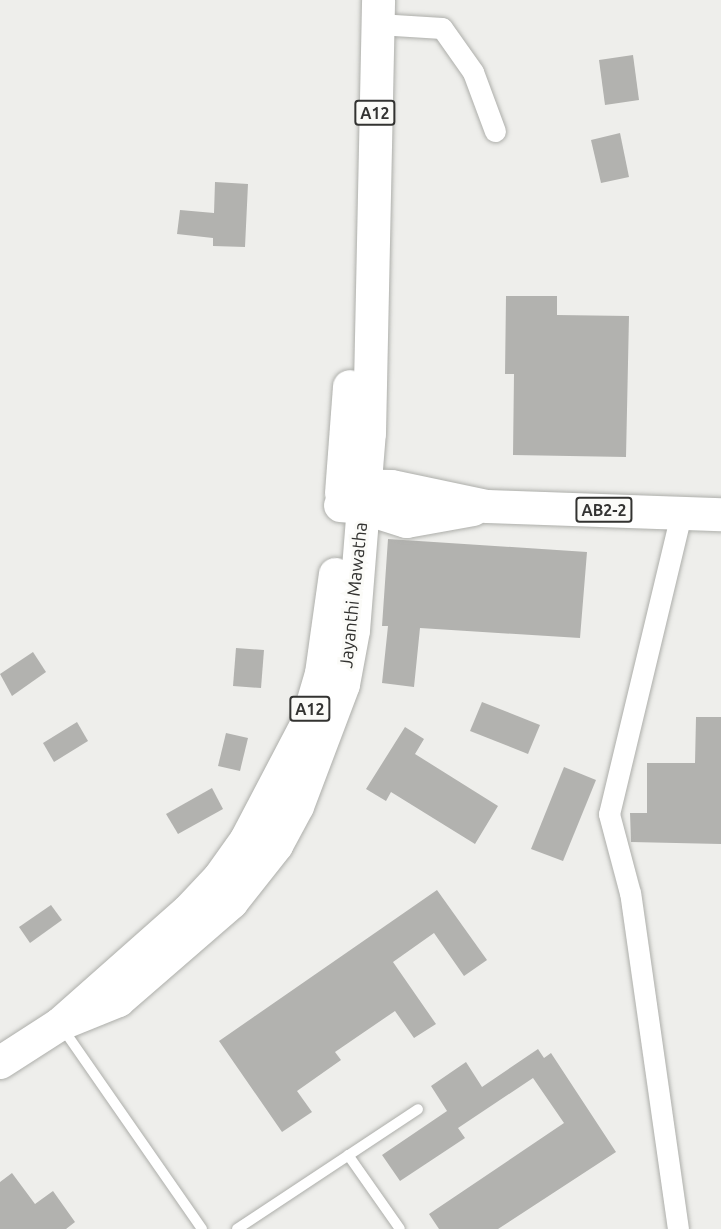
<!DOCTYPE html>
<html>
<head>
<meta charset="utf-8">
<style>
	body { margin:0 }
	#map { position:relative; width:721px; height:1229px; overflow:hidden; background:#eeeeeb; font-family:Ubuntu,sans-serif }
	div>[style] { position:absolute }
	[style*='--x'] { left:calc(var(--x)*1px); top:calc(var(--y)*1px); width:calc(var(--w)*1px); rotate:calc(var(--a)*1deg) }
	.building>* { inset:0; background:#b2b2af }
	.roads { filter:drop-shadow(0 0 2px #adaeaa) drop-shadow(0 0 2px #adaeaa) }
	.service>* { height:10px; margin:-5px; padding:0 5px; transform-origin:5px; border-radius:5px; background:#fff }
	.minor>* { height:21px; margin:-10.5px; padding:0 10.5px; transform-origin:10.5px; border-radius:10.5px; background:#fff }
	.primary>* { height:33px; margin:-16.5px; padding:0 16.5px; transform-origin:16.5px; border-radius:16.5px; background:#fff }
	.trunk>* { height:33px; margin:-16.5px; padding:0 16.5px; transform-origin:16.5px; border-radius:16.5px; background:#fff }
	span { translate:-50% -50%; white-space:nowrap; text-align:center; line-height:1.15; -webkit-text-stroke:6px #fbfbf8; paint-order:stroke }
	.shield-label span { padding:2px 4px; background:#fbfbf8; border:2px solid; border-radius:4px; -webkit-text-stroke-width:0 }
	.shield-label { font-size:16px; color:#333331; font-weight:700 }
	.street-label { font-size:18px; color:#333331 }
</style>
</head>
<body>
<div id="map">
	<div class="building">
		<div style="clip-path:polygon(633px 55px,639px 100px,605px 105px,599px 60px)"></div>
		<div style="clip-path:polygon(620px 133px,629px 177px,601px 183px,591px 140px)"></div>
		<div style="clip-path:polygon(215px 182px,248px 184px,245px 247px,213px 246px,213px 238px,177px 234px,180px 210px,214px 213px)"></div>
		<div style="clip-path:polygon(506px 296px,557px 296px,557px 315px,629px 316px,626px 457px,513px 455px,514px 374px,505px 374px)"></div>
		<div style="clip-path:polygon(388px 539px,587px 552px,580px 638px,420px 628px,414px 687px,382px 683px,388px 626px,382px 626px)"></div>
		<div style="clip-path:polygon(236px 648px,264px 650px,261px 688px,233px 686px)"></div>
		<div style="clip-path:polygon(33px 652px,46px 672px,12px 696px,0 674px)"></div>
		<div style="clip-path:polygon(482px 702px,540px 725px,528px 754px,470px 731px)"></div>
		<div style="clip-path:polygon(696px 717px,721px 717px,721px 844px,631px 842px,630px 813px,647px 813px,647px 763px,695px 763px)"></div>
		<div style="clip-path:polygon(77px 722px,88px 741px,54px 762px,43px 743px)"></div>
		<div style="clip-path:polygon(405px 727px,424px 739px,415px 754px,498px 806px,475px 844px,391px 792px,386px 801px,366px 789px)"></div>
		<div style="clip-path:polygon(226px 733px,248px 738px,240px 771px,218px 766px)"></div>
		<div style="clip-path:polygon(564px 767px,596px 780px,563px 861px,531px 849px)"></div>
		<div style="clip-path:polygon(212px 788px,223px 809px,178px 834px,166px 814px)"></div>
		<div style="clip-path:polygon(437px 890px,487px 960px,464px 976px,434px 933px,393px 962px,436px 1024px,414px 1038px,395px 1011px,335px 1052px,341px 1060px,297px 1091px,312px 1112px,282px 1132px,219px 1041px)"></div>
		<div style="clip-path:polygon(51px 905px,62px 920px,30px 943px,19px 927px)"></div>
		<div style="clip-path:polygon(538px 1049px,544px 1058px,551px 1053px,616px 1152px,498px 1229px,439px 1229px,429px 1214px,564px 1123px,533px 1078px,458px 1128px,465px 1138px,400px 1181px,382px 1155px,447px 1111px,431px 1086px,466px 1062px,482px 1087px)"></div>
		<div style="clip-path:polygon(12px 1173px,35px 1204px,53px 1191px,75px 1222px,66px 1229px,0 1229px,0 1182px)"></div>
	</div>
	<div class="roads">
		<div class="service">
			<div style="--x:61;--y:1026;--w:247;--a:55.2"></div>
			<div style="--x:348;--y:1155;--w:90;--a:54.9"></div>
			<div style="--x:237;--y:1229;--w:217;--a:-33.5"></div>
		</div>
		<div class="minor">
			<div style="--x:378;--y:24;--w:64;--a:3.6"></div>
			<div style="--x:442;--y:28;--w:54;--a:54.8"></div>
			<div style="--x:473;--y:72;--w:63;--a:69.6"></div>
			<div style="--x:678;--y:1229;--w:339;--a:-98.1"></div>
			<div style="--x:630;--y:893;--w:82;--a:-104.9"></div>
			<div style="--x:609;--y:814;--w:309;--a:-76.5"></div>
		</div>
		<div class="primary">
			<div style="--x:342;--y:485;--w:49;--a:1.2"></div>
			<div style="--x:391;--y:486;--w:98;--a:11.8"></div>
			<div style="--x:487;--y:506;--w:234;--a:2"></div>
			<div style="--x:340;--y:505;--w:22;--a:5"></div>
			<div style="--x:362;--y:507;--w:46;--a:17.7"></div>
			<div style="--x:406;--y:521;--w:68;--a:-10.2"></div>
		</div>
		<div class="trunk">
			<div style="--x:341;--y:493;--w:107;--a:-85.7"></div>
			<div style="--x:59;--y:1024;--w:64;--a:-22.1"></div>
			<div style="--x:118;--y:1000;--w:150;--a:-40.9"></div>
			<div style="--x:231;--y:902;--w:73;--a:-51.7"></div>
			<div style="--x:276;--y:845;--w:44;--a:-61.7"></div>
			<div style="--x:297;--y:806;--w:130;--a:-69.3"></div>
			<div style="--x:343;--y:684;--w:55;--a:-79.5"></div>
			<div style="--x:353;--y:630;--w:198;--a:-85.4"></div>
			<div style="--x:369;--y:433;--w:433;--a:-88.8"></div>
			<div style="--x:0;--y:1062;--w:70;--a:-32.8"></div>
			<div style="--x:59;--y:1024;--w:172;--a:-41.5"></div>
			<div style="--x:188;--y:910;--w:45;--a:-46.8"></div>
			<div style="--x:219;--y:877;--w:47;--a:-54.6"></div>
			<div style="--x:246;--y:839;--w:130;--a:-62.4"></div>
			<div style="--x:306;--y:724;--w:53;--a:-73.6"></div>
			<div style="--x:321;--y:673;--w:100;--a:-82"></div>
		</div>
	</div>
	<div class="shield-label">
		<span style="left:375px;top:113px">A12</span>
		<span style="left:604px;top:510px">AB2-2</span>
		<span style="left:310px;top:709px">A12</span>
	</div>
	<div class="street-label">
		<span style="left:353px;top:595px;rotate:-84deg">Jayanthi Mawatha</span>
	</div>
</div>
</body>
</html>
